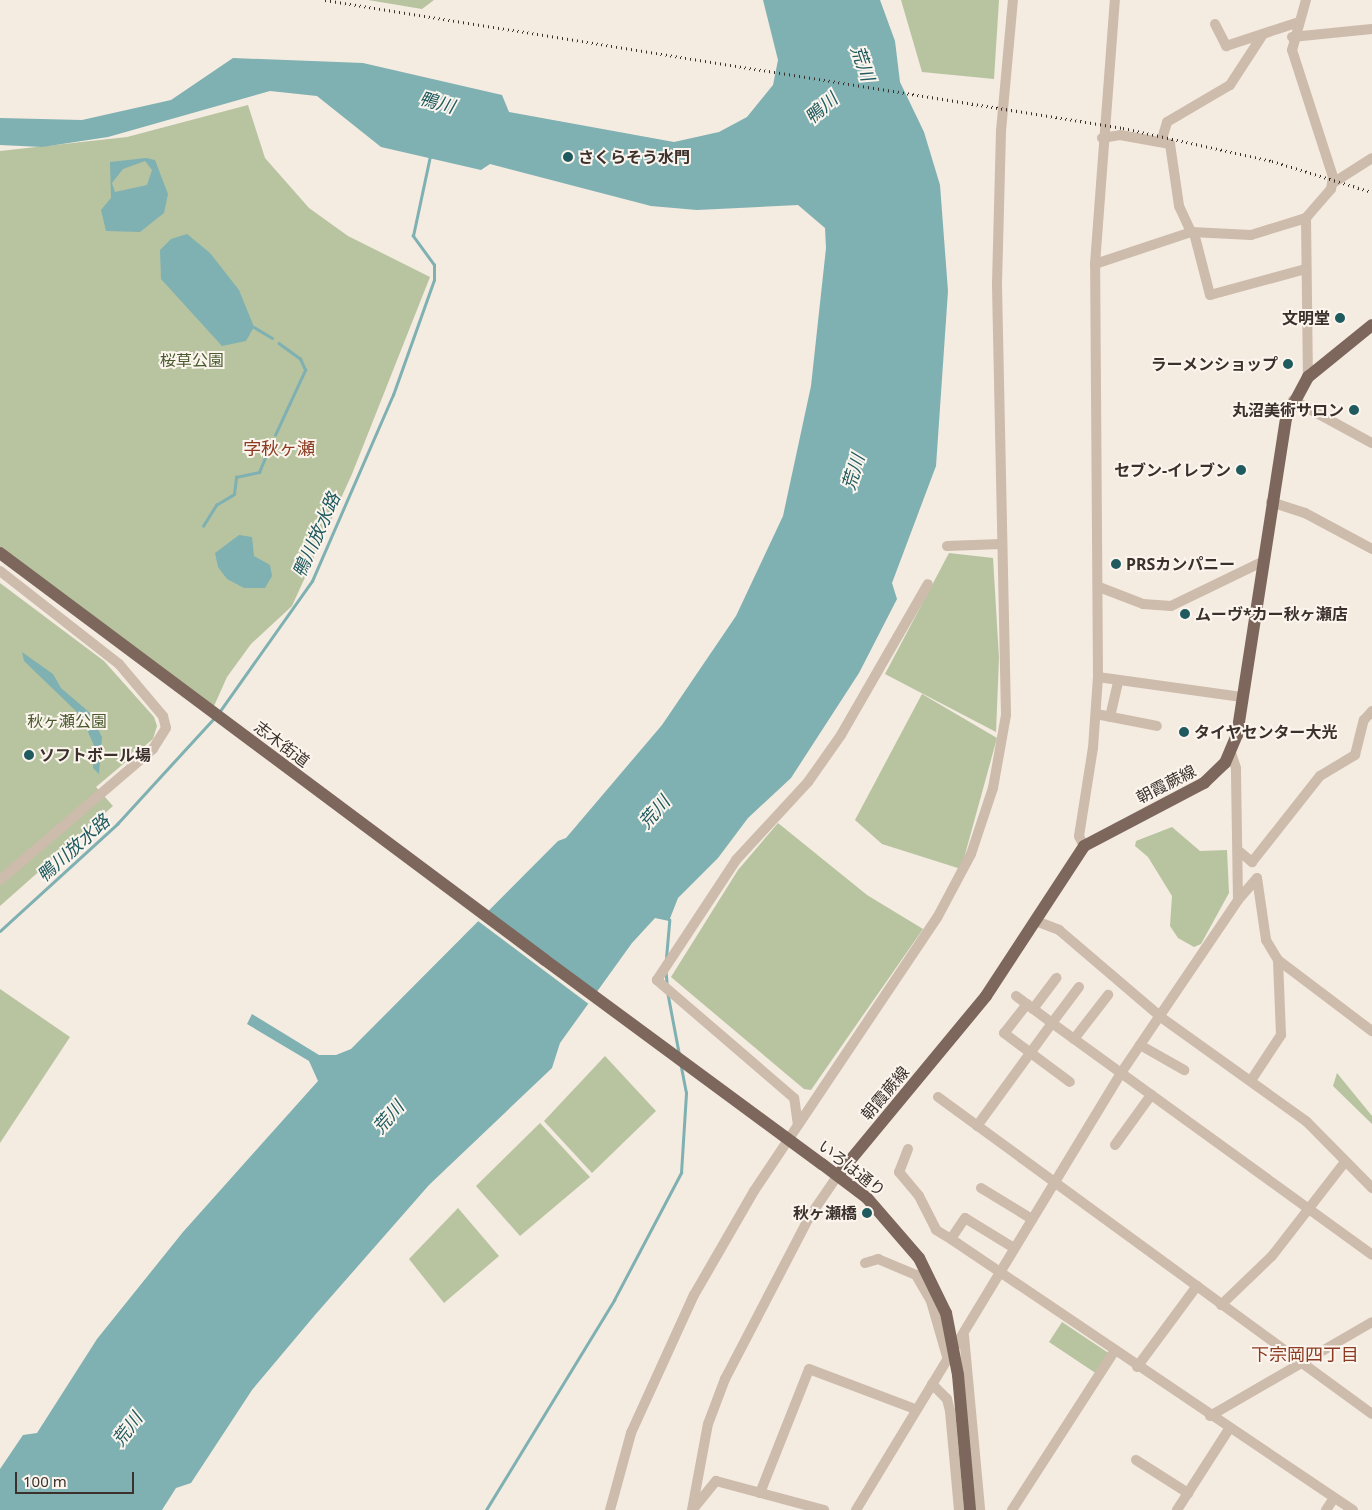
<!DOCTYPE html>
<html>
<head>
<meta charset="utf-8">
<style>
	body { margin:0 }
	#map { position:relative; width:1372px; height:1510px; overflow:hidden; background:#f4ebe1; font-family:"Noto Sans","Noto Sans JP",sans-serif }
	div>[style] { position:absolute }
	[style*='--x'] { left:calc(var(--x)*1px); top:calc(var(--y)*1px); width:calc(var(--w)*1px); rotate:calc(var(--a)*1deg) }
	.green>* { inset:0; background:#b8c4a0 }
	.water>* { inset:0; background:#7fb0b2 }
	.pier>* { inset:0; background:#f4ebe1 }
	.stream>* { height:2.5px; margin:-1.25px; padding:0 1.25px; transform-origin:1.25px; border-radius:1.25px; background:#7fb0b2 }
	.minor>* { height:10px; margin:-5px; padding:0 5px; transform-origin:5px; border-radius:5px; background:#cdbbac }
	.major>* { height:12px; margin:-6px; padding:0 6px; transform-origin:6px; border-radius:6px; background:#7d675c }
	.rail>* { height:2.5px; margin-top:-1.25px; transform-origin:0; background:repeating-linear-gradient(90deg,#3b302b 0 1px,transparent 0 5px) }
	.major-bridge>* { height:12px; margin:-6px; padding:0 6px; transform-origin:6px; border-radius:6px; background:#7d675c }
	.dots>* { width:14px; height:14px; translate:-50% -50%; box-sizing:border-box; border:2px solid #fbf5ee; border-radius:50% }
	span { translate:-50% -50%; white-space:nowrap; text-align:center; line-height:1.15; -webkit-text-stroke:4px #fbf5ee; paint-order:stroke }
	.poi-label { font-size:16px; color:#3b302b; font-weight:700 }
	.left { translate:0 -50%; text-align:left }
	.right { translate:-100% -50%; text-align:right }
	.park-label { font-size:16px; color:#4a5a2e }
	.street-label { font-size:16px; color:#3b302b }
	.water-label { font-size:18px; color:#1f5a5e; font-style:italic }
	.neighbourhood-label { font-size:18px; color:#8c3b22 }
	.scale { position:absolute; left:15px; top:1472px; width:119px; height:22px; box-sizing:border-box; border:2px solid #3b302b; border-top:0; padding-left:6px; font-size:15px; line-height:18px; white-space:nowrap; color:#3b302b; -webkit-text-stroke:4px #fbf5ee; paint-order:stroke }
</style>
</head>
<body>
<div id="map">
	<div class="green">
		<div style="clip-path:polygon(368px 0,434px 0,422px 9px)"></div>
		<div style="clip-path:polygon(901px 0,999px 0,994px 79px,922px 72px)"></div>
		<div style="clip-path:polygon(248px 105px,265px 158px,309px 208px,348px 236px,430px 277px,352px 474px,292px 606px,251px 644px,227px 677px,214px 706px,0 547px,0 151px,127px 137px)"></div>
		<div style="clip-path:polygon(949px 553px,993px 558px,999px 658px,996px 732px,885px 674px)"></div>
		<div style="clip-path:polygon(0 583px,104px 661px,154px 717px,157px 726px,153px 739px,96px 787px,113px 806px,0 906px)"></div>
		<div style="clip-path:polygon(922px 694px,997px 738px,961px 869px,882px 844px,855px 820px)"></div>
		<div style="clip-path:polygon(778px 823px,867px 895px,923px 929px,811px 1090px,804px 1089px,671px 977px,738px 870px)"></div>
		<div style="clip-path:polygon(1172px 827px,1200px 851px,1227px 850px,1229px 893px,1201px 944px,1194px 947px,1178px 938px,1170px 926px,1172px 896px,1148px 857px,1135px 846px,1136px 841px)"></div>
		<div style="clip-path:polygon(0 989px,70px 1037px,0 1143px)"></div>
		<div style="clip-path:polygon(605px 1056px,656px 1111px,592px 1173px,544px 1121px)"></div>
		<div style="clip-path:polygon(1337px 1073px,1372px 1116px,1372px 1124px,1333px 1086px)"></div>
		<div style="clip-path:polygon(540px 1123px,590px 1177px,520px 1236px,476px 1186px)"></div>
		<div style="clip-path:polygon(458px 1208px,499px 1256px,444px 1303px,409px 1259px)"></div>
		<div style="clip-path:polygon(1062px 1322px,1110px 1354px,1097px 1374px,1049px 1342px)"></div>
	</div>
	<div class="water">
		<div style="clip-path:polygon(763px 0,880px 0,895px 41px,900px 82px,924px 132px,940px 185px,948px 291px,936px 466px,892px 583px,897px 599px,859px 673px,791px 778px,748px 818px,718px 858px,678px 898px,669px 921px,655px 918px,632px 943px,560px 1043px,552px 1068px,429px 1185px,315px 1315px,252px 1390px,191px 1483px,176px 1488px,162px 1510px,0 1510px,0 1469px,23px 1435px,37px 1433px,97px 1339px,183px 1232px,318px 1081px,309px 1061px,247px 1024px,252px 1014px,319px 1055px,336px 1055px,351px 1049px,558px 841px,566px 838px,662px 725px,736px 616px,783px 516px,811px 386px,826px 248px,825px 228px,798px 205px,697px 210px,651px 206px,490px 164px,481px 170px,381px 147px,317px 96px,270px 91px,108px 137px,42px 147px,0 145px,0 118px,82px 120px,171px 100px,233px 58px,363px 63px,502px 95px,509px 112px,674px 142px,719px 132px,747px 117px,773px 85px,778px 60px)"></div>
		<div style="clip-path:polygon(evenodd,146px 158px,155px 160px,168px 194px,164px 213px,140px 232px,106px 231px,101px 210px,111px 198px,110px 162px,146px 158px,145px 161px,152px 170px,147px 185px,115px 192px,112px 183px,123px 169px,145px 161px)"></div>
		<div style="clip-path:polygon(187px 234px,210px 253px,239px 290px,254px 327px,246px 341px,222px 346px,161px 279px,160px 250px,171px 239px)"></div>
		<div style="clip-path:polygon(239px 535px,252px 537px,254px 556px,270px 565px,272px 576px,265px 588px,244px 588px,227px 579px,218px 567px,215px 553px)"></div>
		<div style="clip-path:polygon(22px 652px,53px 674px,61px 688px,89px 712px,102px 737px,99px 774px,93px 768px,95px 748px,81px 716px,24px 661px)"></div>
	</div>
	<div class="pier">
		<div style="clip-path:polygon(488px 911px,599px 994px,590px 1005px,478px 921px)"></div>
	</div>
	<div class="stream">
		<div style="--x:254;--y:327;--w:21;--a:31"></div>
		<div style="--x:275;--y:435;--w:72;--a:-65.2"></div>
		<div style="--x:305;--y:370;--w:12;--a:-114"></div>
		<div style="--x:300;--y:359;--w:26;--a:-144"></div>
		<div style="--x:203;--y:526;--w:25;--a:-58"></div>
		<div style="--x:216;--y:505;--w:21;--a:-31"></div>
		<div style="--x:234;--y:494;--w:17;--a:-83"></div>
		<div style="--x:236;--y:477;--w:24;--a:-12"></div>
		<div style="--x:259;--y:472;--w:25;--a:-67"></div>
		<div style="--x:220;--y:711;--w:159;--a:-54.7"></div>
		<div style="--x:312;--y:581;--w:203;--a:-66.5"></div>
		<div style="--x:393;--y:395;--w:122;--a:-70.4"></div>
		<div style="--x:434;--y:280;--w:15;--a:-90"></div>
		<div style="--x:434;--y:265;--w:36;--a:-126"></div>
		<div style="--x:413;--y:236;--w:82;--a:-78"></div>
		<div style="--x:0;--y:931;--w:159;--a:-42.4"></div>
		<div style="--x:117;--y:824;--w:145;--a:-47.5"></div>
		<div style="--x:666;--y:958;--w:38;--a:-85"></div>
		<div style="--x:666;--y:971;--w:12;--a:85"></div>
		<div style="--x:668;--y:994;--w:59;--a:79.3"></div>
		<div style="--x:486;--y:1510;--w:246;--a:-58.6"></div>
		<div style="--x:614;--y:1300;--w:144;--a:-62.2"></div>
		<div style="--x:681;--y:1173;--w:80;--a:-86.4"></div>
		<div style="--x:686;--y:1093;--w:26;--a:-101"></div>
	</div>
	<div class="minor">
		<div style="--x:1306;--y:0;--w:52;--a:105.6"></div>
		<div style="--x:1292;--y:50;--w:133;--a:72.1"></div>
		<div style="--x:1333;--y:177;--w:12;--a:99"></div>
		<div style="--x:1331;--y:189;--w:38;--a:131"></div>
		<div style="--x:1306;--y:218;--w:159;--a:89.3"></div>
		<div style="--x:1215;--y:24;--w:25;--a:63"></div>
		<div style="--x:1226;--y:46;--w:77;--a:-18.2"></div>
		<div style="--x:1292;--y:37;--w:80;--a:-5.7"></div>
		<div style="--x:1102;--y:138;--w:18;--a:-9"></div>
		<div style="--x:1120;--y:135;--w:51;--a:10.2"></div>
		<div style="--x:1170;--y:144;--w:63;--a:81.7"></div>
		<div style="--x:1179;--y:206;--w:29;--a:65"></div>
		<div style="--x:1161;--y:142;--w:21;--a:-73"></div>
		<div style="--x:1167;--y:122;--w:73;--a:-30.4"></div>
		<div style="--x:1230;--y:85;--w:59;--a:-56.9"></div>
		<div style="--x:1333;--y:183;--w:46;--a:-32.7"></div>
		<div style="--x:1194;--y:233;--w:64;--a:75.5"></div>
		<div style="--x:1210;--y:295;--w:99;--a:-15.2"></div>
		<div style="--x:1095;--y:264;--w:101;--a:-18.4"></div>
		<div style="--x:1191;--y:232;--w:60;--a:2.9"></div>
		<div style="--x:1251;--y:235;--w:58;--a:-17.2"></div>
		<div style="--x:1293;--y:400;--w:90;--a:28.6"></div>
		<div style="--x:1271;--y:502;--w:36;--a:18"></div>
		<div style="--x:1305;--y:513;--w:76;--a:28.2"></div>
		<div style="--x:947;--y:546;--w:54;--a:-2.1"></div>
		<div style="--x:0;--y:571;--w:151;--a:38"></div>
		<div style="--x:119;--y:664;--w:68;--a:49.8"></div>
		<div style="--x:163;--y:716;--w:12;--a:76"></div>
		<div style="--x:166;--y:728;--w:25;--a:122"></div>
		<div style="--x:153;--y:749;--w:201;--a:139.4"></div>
		<div style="--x:1099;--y:587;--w:47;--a:21.1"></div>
		<div style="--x:1143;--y:604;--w:28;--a:4"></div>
		<div style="--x:1171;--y:606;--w:101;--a:-25.8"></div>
		<div style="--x:1098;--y:677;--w:145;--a:7.9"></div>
		<div style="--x:1096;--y:714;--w:62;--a:11.1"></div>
		<div style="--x:1110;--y:717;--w:36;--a:-77"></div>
		<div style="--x:1084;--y:846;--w:11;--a:-117"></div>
		<div style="--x:1079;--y:836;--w:89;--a:-81"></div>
		<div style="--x:1093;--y:748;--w:71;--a:-86"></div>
		<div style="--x:1098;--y:677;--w:413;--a:-90.4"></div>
		<div style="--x:1095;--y:264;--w:265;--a:-85.7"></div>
		<div style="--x:1240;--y:852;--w:16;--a:40"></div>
		<div style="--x:1252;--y:862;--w:110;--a:-51.7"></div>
		<div style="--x:1320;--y:776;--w:41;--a:-31"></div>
		<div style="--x:1355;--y:755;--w:36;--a:-76"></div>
		<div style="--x:1364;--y:720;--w:12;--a:-48"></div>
		<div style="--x:1238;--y:900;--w:29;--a:-49"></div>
		<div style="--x:1257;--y:878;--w:63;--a:81.7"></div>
		<div style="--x:1266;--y:940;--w:23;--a:59"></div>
		<div style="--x:1278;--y:960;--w:118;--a:37.1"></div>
		<div style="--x:1036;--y:921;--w:25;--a:21"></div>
		<div style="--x:1059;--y:930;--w:135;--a:40.5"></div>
		<div style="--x:1162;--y:1018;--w:178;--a:35.6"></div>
		<div style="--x:1307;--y:1122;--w:93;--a:45.4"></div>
		<div style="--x:1079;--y:987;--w:45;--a:126.9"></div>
		<div style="--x:1052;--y:1023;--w:395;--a:35.9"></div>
		<div style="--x:1027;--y:1004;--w:37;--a:128"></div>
		<div style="--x:1004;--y:1033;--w:82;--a:36.6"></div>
		<div style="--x:1033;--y:1009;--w:39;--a:-53"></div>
		<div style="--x:1074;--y:1039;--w:56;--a:-52.3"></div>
		<div style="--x:1140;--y:1045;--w:51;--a:29.6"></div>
		<div style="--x:1252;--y:1079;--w:53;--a:-56.6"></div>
		<div style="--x:1281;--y:1035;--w:75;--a:-92.3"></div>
		<div style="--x:938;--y:1097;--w:537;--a:36.14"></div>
		<div style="--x:798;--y:1125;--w:27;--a:-98"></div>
		<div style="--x:794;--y:1098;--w:181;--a:-139.3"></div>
		<div style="--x:657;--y:980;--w:144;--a:-56.6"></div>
		<div style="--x:736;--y:860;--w:106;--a:-47.3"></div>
		<div style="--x:808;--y:782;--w:57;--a:-54.9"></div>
		<div style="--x:841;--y:735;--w:174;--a:-60.1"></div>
		<div style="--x:977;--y:1126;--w:127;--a:-53.9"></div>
		<div style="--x:1052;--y:1023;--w:45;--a:-143.1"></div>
		<div style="--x:1115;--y:1145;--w:62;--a:-54.2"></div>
		<div style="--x:908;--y:1149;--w:25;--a:111"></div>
		<div style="--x:899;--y:1172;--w:31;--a:50"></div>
		<div style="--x:919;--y:1196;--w:38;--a:63"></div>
		<div style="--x:936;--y:1230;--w:17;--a:31"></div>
		<div style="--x:981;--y:1188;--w:60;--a:31.3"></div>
		<div style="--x:1014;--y:1248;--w:57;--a:-148.5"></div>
		<div style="--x:965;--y:1218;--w:25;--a:124"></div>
		<div style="--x:951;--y:1239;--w:485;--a:34"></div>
		<div style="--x:865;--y:1263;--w:14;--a:-17"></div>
		<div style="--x:878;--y:1259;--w:41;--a:22.8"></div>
		<div style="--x:916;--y:1275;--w:30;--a:60"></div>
		<div style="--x:931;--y:1301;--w:61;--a:73.9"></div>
		<div style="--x:1221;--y:1305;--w:71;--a:-43.9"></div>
		<div style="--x:1272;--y:1256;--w:119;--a:-52.2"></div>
		<div style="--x:964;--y:1336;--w:175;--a:84.7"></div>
		<div style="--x:1137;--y:1367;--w:101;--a:-53.5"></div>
		<div style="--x:932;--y:1384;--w:21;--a:45"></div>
		<div style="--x:947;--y:1399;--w:12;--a:76"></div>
		<div style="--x:950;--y:1411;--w:99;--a:84.8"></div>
		<div style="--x:1210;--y:1416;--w:187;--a:-30.1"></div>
		<div style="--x:1136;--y:1460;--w:62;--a:32.4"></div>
		<div style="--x:760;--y:1493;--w:133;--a:-68.4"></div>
		<div style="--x:809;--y:1369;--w:113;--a:20.7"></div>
		<div style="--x:694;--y:1508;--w:35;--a:-51"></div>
		<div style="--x:716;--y:1481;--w:112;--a:15"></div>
		<div style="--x:610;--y:1510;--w:80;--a:-74.7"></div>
		<div style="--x:631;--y:1433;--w:152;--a:-65.5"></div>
		<div style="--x:694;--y:1295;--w:120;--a:-60"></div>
		<div style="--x:754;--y:1191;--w:329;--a:-56.2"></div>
		<div style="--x:937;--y:918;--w:72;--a:-62"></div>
		<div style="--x:971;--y:854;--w:70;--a:-71.6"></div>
		<div style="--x:993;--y:788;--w:74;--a:-79.9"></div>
		<div style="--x:1006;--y:715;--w:431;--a:-91.2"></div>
		<div style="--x:997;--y:284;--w:153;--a:-88.5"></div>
		<div style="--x:1001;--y:131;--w:132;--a:-84.8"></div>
		<div style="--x:692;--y:1510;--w:87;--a:-79.5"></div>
		<div style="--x:708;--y:1424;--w:48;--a:-69.3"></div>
		<div style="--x:725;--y:1379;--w:184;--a:-62.5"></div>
		<div style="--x:810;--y:1216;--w:50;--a:-55.7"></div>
		<div style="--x:856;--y:1510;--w:511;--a:-58.77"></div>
		<div style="--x:1121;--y:1073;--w:209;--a:-55.9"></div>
		<div style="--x:1238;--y:900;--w:132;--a:-90.9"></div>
		<div style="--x:1236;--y:768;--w:16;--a:-108"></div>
		<div style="--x:1012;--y:1510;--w:188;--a:-57.2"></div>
		<div style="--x:1177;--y:1510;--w:96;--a:-57.3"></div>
		<div style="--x:1326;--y:1510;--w:14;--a:-56"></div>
	</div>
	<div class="major">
		<div style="--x:0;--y:553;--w:680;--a:36.75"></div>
		<div style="--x:822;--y:1164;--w:56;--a:37.1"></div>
		<div style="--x:838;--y:1175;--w:232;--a:-50.4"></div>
		<div style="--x:986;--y:996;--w:179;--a:-56.8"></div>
		<div style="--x:1084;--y:846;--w:136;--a:-27.7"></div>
		<div style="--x:1204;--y:783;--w:29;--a:-44"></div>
		<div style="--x:1225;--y:763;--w:30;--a:-67"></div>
		<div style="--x:1237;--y:735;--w:321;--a:-81.2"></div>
		<div style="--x:1286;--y:418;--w:47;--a:-61.8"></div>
		<div style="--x:1308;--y:377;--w:82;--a:-39.1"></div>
	</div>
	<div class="rail">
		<div style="--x:325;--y:0;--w:808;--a:9.11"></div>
		<div style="--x:1123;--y:128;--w:153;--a:12.5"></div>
		<div style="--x:1272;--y:161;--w:105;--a:17.2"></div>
	</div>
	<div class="major-bridge">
		<div style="--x:545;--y:960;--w:344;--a:36.4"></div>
		<div style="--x:867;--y:1198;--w:79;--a:49.1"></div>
		<div style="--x:919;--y:1258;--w:61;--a:63.9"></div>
		<div style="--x:946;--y:1313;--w:63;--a:79"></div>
		<div style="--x:958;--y:1375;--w:136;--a:84.9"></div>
	</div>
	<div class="dots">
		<div style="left:568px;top:157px;background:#1f5a5e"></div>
		<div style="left:1340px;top:318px;background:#1f5a5e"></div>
		<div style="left:1288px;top:364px;background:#1f5a5e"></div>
		<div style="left:1354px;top:410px;background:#1f5a5e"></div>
		<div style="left:1241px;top:470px;background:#1f5a5e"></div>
		<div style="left:1116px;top:564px;background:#1f5a5e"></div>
		<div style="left:1185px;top:614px;background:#1f5a5e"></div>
		<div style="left:1184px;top:732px;background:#1f5a5e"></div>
		<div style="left:29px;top:755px;background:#1f5a5e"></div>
		<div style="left:867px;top:1213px;background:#1f5a5e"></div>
	</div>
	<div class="poi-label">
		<span class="left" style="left:578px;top:157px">さくらそう水門</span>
		<span class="right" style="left:1330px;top:318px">文明堂</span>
		<span class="right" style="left:1278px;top:364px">ラーメンショップ</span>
		<span class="right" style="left:1344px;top:410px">丸沼美術サロン</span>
		<span class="right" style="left:1231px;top:470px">セブン-イレブン</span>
		<span class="left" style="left:1126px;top:564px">PRSカンパニー</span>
		<span class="left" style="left:1195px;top:614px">ムーヴ*カー秋ヶ瀬店</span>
		<span class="left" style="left:1194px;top:732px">タイヤセンター大光</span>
		<span class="left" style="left:39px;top:755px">ソフトボール場</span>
		<span class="right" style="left:857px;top:1213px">秋ヶ瀬橋</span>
	</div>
	<div class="park-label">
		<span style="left:192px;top:360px">桜草公園</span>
		<span style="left:67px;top:721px">秋ヶ瀬公園</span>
	</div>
	<div class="street-label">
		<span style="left:282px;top:744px;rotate:37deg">志木街道</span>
		<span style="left:1166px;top:784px;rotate:-27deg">朝霞蕨線</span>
		<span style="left:885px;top:1093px;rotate:-50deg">朝霞蕨線</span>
		<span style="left:852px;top:1168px;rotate:38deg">いろは通り</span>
	</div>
	<div class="water-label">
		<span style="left:863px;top:63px;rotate:71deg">荒川</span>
		<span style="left:437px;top:102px;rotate:15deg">鴨川</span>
		<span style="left:821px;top:108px;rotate:-41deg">鴨川</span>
		<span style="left:853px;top:472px;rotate:-73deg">荒川</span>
		<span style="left:316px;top:535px;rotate:-66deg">鴨川放水路</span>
		<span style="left:654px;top:812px;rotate:-49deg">荒川</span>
		<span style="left:73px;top:848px;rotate:-42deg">鴨川放水路</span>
		<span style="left:388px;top:1117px;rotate:-49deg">荒川</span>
		<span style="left:127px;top:1429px;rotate:-53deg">荒川</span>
	</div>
	<div class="neighbourhood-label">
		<span style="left:279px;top:448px">字秋ヶ瀬</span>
		<span style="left:1305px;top:1354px">下宗岡四丁目</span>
	</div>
	<div class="scale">100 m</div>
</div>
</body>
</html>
